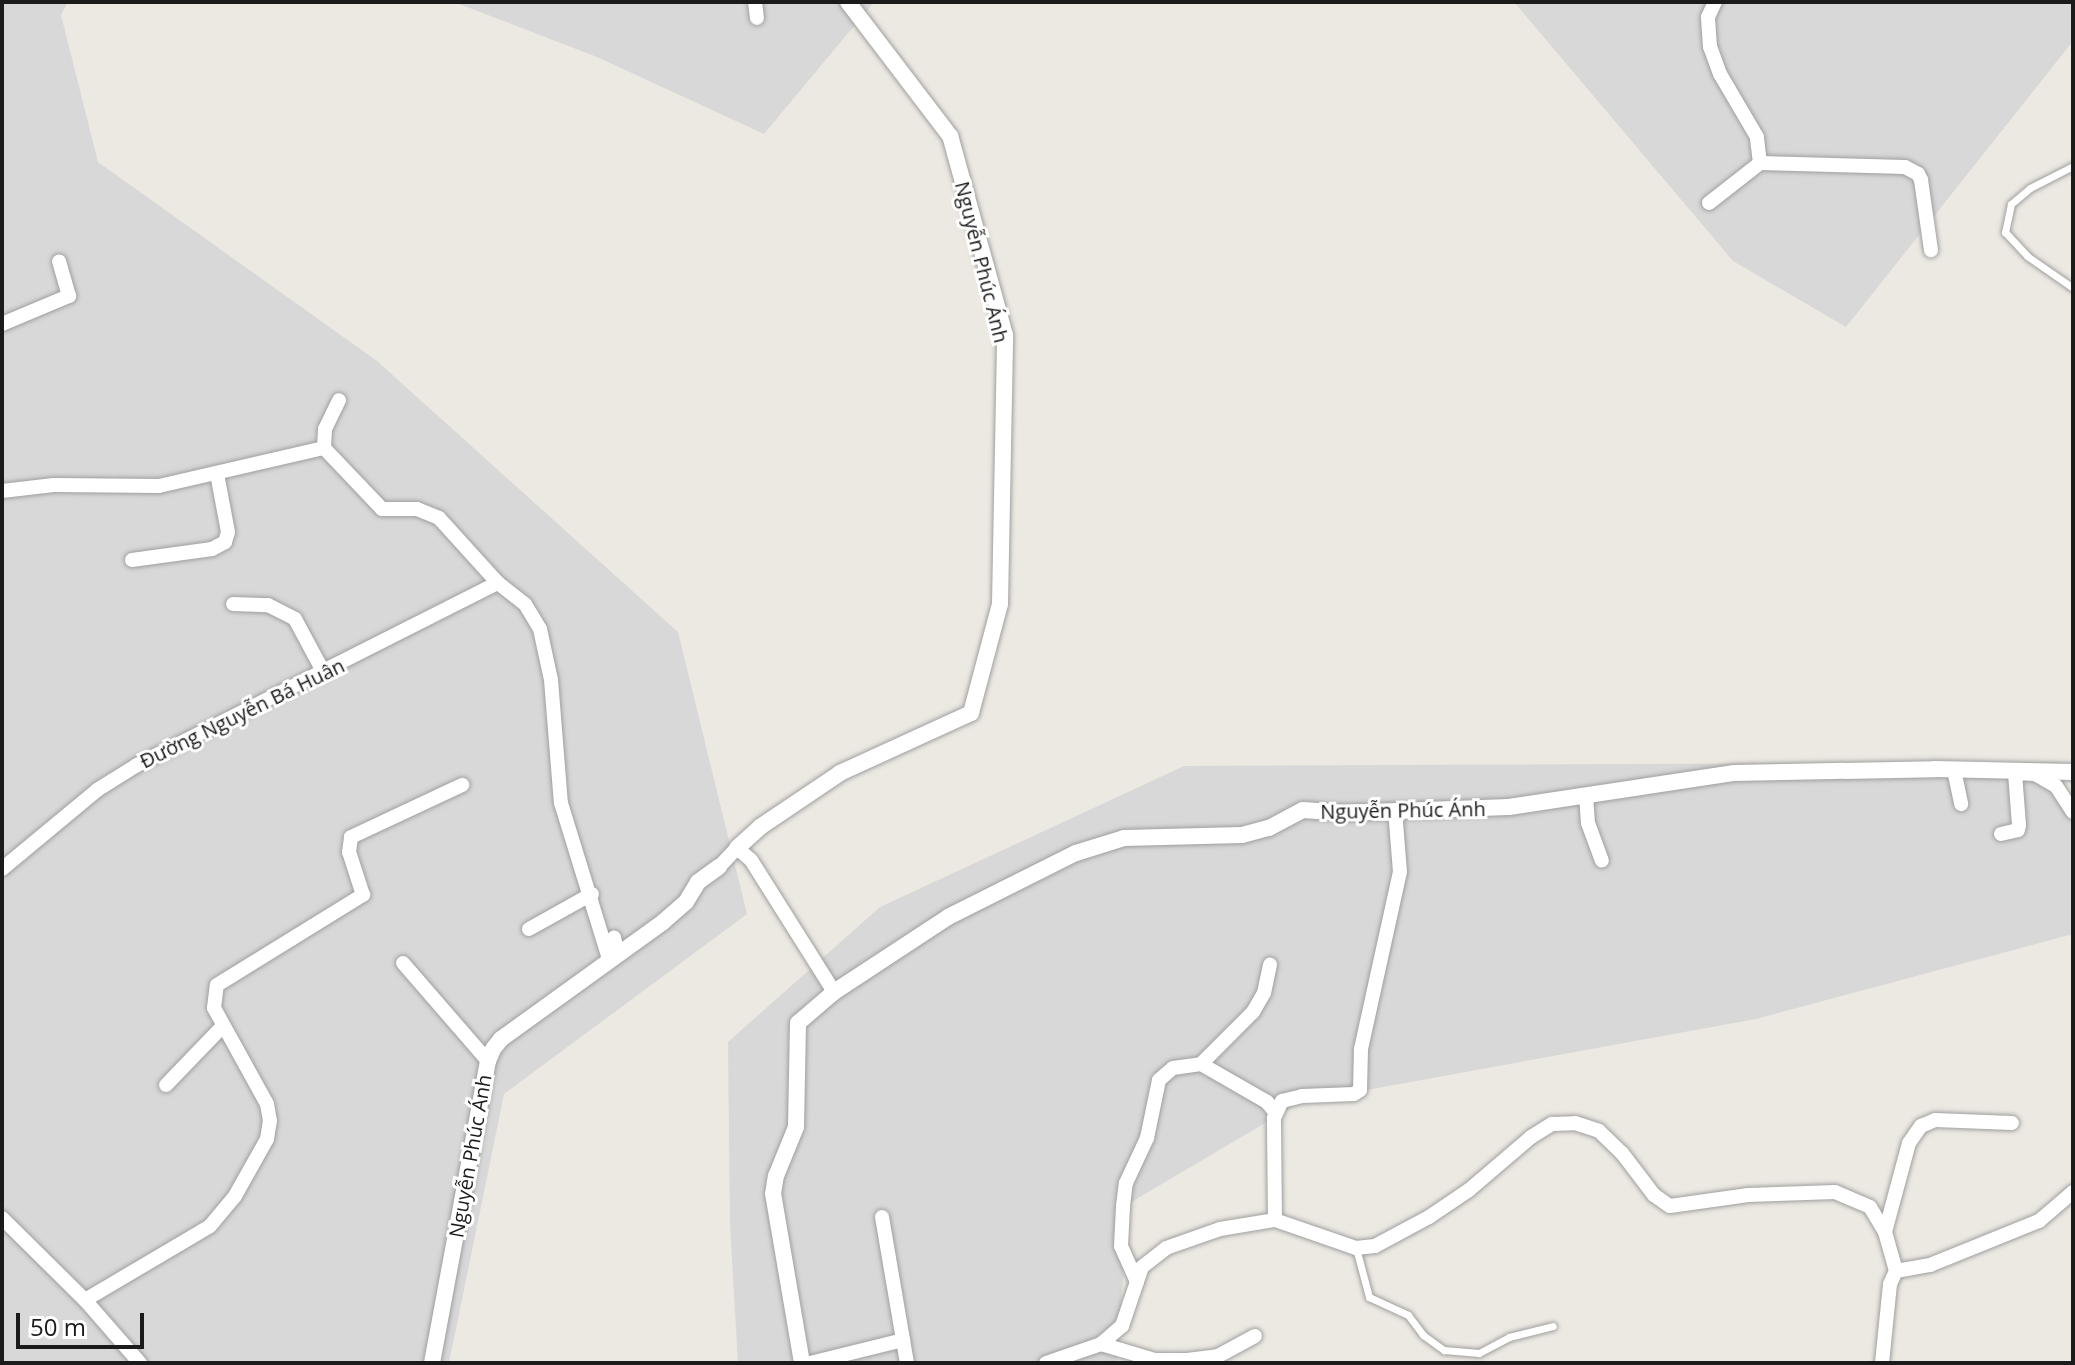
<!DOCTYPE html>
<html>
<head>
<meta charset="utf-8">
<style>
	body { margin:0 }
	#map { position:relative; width:2075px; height:1365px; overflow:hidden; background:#ece9e2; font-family:"Open Sans",sans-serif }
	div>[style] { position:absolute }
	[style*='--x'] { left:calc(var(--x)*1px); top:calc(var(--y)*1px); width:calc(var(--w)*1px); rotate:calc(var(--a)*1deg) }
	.residential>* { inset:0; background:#d9d8d8 }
	.roads { filter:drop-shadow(0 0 2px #9f9f9f) drop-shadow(0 0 2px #9f9f9f) }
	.service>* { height:7px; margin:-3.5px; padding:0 3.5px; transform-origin:3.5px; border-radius:3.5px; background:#fff }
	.minor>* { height:14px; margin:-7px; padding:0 7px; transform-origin:7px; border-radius:7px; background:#fff }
	.tertiary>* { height:16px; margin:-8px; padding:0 8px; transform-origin:8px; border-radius:8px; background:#fff }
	span { translate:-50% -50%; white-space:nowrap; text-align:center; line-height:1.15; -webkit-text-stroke:6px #fff; paint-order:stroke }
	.street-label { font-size:20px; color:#1b1b1b }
	.frame { position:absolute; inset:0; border:4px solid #1b1b1b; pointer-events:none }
	.scale { position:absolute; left:16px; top:1313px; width:128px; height:36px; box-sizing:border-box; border:4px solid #1b1b1b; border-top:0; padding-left:10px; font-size:24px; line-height:28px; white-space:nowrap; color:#1b1b1b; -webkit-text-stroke:6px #fff; paint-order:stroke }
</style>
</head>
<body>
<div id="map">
	<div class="residential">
		<div style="clip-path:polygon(2px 2px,68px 2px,61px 15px,98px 162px,377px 361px,678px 632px,747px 914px,504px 1094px,449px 1363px,2px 1363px)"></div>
		<div style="clip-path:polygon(454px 2px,874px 2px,764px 134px,597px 57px)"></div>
		<div style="clip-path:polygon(1514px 2px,2073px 2px,2073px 41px,1846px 327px,1733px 261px)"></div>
		<div style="clip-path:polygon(2058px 762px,2073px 815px,2073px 934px,1756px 1019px,1301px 1102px,1128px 1204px,1117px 1363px,738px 1363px,730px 1225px,728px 1042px,880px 907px,1184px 766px)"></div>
	</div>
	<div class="roads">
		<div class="service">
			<div style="--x:2073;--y:166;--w:48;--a:152.9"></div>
			<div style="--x:2030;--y:188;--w:25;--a:140"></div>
			<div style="--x:2011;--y:204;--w:29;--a:102"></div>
			<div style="--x:2005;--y:232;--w:33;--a:47"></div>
			<div style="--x:2027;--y:256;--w:56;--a:34.8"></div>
			<div style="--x:1356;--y:1248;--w:51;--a:75.1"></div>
			<div style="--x:1369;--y:1297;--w:43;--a:24.8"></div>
			<div style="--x:1408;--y:1315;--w:25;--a:53"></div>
			<div style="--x:1423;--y:1335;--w:26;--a:36"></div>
			<div style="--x:1444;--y:1350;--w:35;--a:5"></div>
			<div style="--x:1479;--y:1353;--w:34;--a:-28"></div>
			<div style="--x:1509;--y:1337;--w:45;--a:-14"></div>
		</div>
		<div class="minor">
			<div style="--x:755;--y:2;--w:16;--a:83"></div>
			<div style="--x:1760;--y:163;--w:145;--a:1.6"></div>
			<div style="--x:1905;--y:167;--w:15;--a:28"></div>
			<div style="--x:1918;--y:174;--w:7;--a:63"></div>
			<div style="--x:1921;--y:180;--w:71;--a:81.9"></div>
			<div style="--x:1709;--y:203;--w:65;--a:-38.1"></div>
			<div style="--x:1760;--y:163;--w:26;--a:-97"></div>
			<div style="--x:1757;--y:137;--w:73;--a:-120.4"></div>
			<div style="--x:1720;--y:74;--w:29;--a:-110"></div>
			<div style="--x:1710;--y:47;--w:30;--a:-94"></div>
			<div style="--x:1708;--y:17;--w:17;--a:-65"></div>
			<div style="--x:2;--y:324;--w:73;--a:-22.7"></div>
			<div style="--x:69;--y:296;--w:36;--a:-106"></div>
			<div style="--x:324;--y:448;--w:19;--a:-87"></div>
			<div style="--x:325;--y:429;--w:32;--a:-64"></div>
			<div style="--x:2;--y:491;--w:52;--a:-6.6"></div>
			<div style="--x:54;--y:485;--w:105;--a:0.5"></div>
			<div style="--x:159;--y:486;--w:169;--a:-13"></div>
			<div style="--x:324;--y:448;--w:84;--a:46.4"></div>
			<div style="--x:382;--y:509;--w:35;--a:0"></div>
			<div style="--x:417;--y:509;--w:24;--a:22"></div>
			<div style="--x:439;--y:518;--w:88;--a:47.8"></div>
			<div style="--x:498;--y:583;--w:34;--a:38"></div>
			<div style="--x:525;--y:604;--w:29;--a:59"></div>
			<div style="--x:540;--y:629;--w:52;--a:77.8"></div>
			<div style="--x:551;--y:680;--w:123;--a:85.4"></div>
			<div style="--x:561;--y:803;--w:163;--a:72.9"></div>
			<div style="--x:609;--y:959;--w:22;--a:-77"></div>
			<div style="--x:614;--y:938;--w:4;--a:76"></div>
			<div style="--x:615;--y:942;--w:18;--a:109"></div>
			<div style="--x:132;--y:560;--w:81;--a:-7.8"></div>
			<div style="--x:212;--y:549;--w:15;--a:-28"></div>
			<div style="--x:225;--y:542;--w:10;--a:-73"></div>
			<div style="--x:228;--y:532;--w:59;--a:-100.7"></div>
			<div style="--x:233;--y:604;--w:35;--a:2"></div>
			<div style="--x:268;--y:605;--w:30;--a:27"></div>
			<div style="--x:295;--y:619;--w:61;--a:61.8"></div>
			<div style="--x:1954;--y:770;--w:35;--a:78"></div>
			<div style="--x:1586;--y:795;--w:28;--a:86"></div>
			<div style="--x:1588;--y:823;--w:40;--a:69.8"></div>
			<div style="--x:2001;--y:834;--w:17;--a:-13"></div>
			<div style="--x:2018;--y:830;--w:5;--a:-79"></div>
			<div style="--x:2019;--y:825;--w:52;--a:-94.4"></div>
			<div style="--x:2015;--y:773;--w:20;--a:3"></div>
			<div style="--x:2035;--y:774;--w:24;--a:30"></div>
			<div style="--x:2056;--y:786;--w:31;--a:57"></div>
			<div style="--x:719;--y:867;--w:26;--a:-47"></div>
			<div style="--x:737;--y:848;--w:18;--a:41"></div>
			<div style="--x:751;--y:860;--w:156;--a:57.8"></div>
			<div style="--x:2;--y:869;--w:124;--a:-39.7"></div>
			<div style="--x:97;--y:790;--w:47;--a:-32"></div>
			<div style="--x:137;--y:765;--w:404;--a:-26.8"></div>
			<div style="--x:529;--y:929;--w:72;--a:-29.1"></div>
			<div style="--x:403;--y:963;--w:130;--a:49.1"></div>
			<div style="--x:1201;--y:1064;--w:76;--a:29.9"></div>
			<div style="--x:1267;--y:1102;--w:14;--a:51"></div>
			<div style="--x:166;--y:1085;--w:82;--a:-46"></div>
			<div style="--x:882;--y:1217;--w:148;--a:80.3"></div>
			<div style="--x:2;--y:1218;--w:117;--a:44.7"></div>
			<div style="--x:85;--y:1300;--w:84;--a:48.9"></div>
			<div style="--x:1275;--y:1220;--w:102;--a:-90.6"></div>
			<div style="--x:1274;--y:1118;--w:19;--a:-65"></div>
			<div style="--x:1282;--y:1101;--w:21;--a:-14"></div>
			<div style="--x:1302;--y:1096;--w:52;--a:-2.2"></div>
			<div style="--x:1354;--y:1094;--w:7;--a:-34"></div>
			<div style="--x:1360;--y:1090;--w:41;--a:-88.6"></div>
			<div style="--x:1361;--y:1049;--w:181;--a:-77.6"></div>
			<div style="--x:1400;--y:872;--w:62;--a:-94.6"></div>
			<div style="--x:1885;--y:1232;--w:92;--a:-74.9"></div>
			<div style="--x:1909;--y:1143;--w:21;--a:-55"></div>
			<div style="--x:1921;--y:1126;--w:15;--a:-23"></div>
			<div style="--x:1935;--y:1120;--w:77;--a:2.2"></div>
			<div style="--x:1137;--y:1282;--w:39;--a:-114"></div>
			<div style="--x:1121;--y:1246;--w:40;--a:-87.1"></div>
			<div style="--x:1123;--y:1206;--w:23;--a:-83"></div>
			<div style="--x:1126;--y:1183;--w:50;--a:-65"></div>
			<div style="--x:1147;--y:1138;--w:59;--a:-78.3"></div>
			<div style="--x:1159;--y:1080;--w:18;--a:-41"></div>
			<div style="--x:1173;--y:1068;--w:28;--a:-8"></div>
			<div style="--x:1201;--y:1064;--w:74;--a:-45"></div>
			<div style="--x:1253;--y:1012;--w:22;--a:-60"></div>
			<div style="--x:1264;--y:993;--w:29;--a:-78"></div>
			<div style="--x:85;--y:1300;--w:145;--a:-30.6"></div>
			<div style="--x:210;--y:1226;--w:39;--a:-50"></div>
			<div style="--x:235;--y:1196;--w:65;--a:-60.7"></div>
			<div style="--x:267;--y:1139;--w:18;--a:-81"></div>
			<div style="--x:270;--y:1121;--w:17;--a:-100"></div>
			<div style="--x:267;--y:1104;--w:110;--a:-118.9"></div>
			<div style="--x:214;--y:1008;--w:23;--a:-83"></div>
			<div style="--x:217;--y:985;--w:172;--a:-31.7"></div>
			<div style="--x:363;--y:895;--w:45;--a:-108"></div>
			<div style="--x:349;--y:852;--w:15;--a:-82"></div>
			<div style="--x:351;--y:837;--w:123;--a:-25.1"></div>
			<div style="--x:1101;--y:1344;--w:56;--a:16.5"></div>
			<div style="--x:1155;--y:1360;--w:32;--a:0"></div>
			<div style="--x:1187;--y:1360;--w:31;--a:-7"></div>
			<div style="--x:1218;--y:1356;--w:42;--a:-28.4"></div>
			<div style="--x:810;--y:1363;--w:96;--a:-13.9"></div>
			<div style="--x:1046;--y:1363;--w:58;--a:-19.1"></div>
			<div style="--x:1101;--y:1344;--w:28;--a:-41"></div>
			<div style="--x:1122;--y:1326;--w:62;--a:-71.3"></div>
			<div style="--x:1142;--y:1267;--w:31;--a:-38"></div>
			<div style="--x:1166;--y:1248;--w:57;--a:-19.4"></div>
			<div style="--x:1220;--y:1229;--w:56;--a:-9.3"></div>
			<div style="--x:1275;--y:1220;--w:86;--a:19.1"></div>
			<div style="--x:1356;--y:1248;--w:19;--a:-6"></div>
			<div style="--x:1375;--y:1246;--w:61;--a:-28.2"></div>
			<div style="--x:1429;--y:1217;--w:48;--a:-34"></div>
			<div style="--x:1469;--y:1190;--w:82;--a:-40.5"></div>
			<div style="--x:1531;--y:1137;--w:25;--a:-32"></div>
			<div style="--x:1552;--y:1124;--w:23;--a:-2"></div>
			<div style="--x:1575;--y:1123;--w:25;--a:18"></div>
			<div style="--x:1599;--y:1131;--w:32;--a:44"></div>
			<div style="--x:1622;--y:1153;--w:53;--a:52.7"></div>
			<div style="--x:1654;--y:1195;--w:19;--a:35"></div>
			<div style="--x:1670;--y:1206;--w:79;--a:-8"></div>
			<div style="--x:1748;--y:1195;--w:87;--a:-2"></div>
			<div style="--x:1835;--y:1192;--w:38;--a:23"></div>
			<div style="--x:1870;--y:1207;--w:29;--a:59"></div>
			<div style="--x:1885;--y:1232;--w:41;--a:74.2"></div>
			<div style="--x:1882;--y:1363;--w:79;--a:-84.2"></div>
			<div style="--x:1890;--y:1284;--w:14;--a:-65"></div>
			<div style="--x:1896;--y:1271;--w:35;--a:-10"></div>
			<div style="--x:1930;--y:1265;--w:118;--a:-22"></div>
			<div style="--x:2039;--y:1221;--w:45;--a:-40.5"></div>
		</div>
		<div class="tertiary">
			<div style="--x:737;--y:848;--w:31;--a:-42"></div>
			<div style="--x:760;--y:827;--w:97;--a:-34"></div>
			<div style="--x:840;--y:773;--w:144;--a:-24.6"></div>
			<div style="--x:971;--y:713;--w:113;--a:-75.1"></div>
			<div style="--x:1000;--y:604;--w:269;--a:-88.9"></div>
			<div style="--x:1005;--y:335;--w:206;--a:-105.4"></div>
			<div style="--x:950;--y:136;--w:168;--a:-127.3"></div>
			<div style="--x:432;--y:1363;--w:307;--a:-79.5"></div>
			<div style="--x:488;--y:1061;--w:13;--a:-67"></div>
			<div style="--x:493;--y:1049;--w:13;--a:-51"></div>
			<div style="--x:501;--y:1039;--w:200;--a:-35.8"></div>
			<div style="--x:663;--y:922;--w:30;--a:-41"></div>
			<div style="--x:686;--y:902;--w:23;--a:-59"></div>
			<div style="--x:698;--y:882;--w:26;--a:-36"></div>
			<div style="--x:802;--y:1363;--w:171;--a:-99.7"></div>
			<div style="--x:773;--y:1194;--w:18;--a:-81"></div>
			<div style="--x:776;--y:1176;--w:53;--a:-67.8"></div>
			<div style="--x:796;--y:1127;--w:104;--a:-88.9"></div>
			<div style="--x:798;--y:1023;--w:48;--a:-40.7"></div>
			<div style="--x:834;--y:992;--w:136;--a:-33.3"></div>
			<div style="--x:948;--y:917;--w:143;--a:-26.6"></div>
			<div style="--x:1076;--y:853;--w:50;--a:-17.4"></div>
			<div style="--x:1124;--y:838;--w:118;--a:-1.5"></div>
			<div style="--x:1242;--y:835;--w:28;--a:-15"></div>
			<div style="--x:1269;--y:828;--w:38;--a:-28"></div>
			<div style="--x:1303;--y:810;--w:39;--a:4"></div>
			<div style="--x:1342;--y:813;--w:167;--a:-2.1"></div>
			<div style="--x:1509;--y:807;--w:228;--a:-8.6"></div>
			<div style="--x:1734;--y:773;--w:201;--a:-1.1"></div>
			<div style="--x:1935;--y:769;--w:138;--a:1.2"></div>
		</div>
	</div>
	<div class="street-label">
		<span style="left:982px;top:262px;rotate:76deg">Nguyễn Phúc Ánh</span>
		<span style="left:242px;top:713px;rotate:-26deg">Đường Nguyễn Bá Huân</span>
		<span style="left:1403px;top:810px;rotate:-1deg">Nguyễn Phúc Ánh</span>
		<span style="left:470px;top:1156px;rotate:-80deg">Nguyễn Phúc Ánh</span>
	</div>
	<div class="frame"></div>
	<div class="scale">50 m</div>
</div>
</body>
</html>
